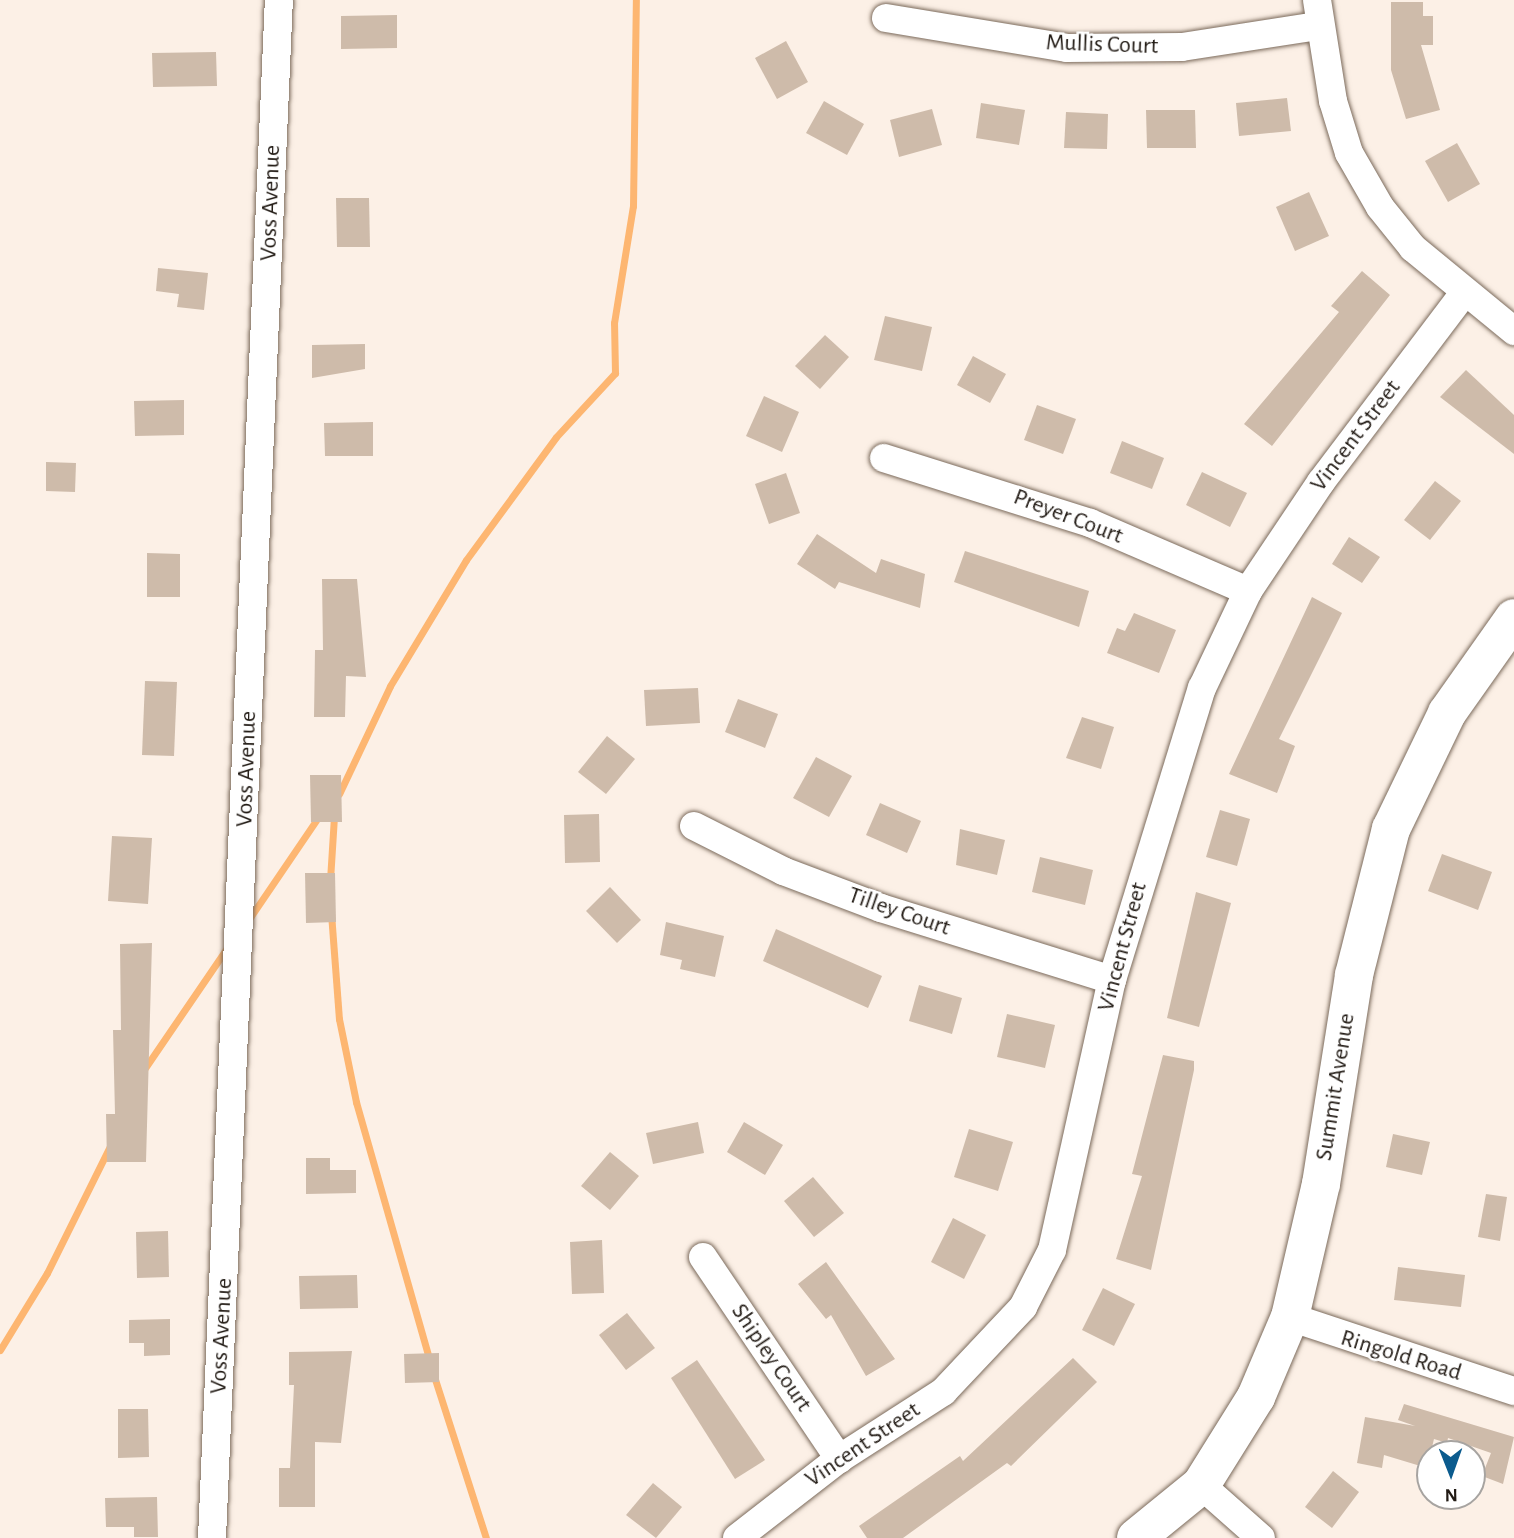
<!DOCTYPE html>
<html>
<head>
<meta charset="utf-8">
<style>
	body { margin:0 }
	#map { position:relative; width:1514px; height:1538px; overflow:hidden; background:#fcf0e6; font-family:"Alegreya Sans",sans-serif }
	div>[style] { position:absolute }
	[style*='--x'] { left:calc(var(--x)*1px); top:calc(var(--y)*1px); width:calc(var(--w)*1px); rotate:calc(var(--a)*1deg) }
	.stream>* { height:7px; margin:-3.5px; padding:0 3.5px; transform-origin:3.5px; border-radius:3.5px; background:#fdb671 }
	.building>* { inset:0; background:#cebbaa }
	.roads { filter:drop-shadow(0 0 2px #7b6a5b) drop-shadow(0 0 2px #7b6a5b) }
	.street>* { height:28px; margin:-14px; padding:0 14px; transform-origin:14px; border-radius:14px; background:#fff }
	.secondary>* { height:38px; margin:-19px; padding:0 19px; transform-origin:19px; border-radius:19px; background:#fff }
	span { translate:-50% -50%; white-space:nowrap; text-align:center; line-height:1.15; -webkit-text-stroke:5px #fff; paint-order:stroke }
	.street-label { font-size:24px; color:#221b15 }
	.north { position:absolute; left:1416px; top:1440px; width:70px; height:70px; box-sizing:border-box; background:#fff; border:2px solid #a7a4a1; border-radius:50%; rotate:179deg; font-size:19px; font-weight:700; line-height:28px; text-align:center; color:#221b15 }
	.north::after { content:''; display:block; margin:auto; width:24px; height:32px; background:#0b5b8e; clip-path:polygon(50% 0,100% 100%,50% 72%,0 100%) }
</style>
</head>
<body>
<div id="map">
	<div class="stream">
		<div style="--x:339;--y:794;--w:119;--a:-64.7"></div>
		<div style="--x:390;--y:686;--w:147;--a:-58.9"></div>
		<div style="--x:466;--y:560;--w:152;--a:-53.8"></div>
		<div style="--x:556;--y:437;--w:87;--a:-47.3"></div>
		<div style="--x:615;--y:373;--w:50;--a:-91.1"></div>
		<div style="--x:614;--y:323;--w:119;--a:-80.8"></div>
		<div style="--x:633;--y:206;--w:206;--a:-89.2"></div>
		<div style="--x:330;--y:880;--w:64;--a:-86.4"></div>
		<div style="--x:331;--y:913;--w:106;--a:85.7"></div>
		<div style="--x:339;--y:1019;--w:85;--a:78.4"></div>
		<div style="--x:356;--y:1102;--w:269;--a:74.1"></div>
		<div style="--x:249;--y:919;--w:125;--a:-55.8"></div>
		<div style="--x:145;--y:1068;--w:149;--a:-55.7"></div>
		<div style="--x:0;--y:1350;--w:90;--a:-58.6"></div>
		<div style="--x:47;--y:1273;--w:142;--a:-63.6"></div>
		<div style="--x:433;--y:1373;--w:173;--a:72.2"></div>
	</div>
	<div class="building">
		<div style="clip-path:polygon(1391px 2px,1423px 2px,1423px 16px,1433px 16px,1433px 45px,1421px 45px,1440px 110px,1406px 119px,1391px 70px)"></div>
		<div style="clip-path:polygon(397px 15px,397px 48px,341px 49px,341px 16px)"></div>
		<div style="clip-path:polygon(786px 41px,808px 82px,777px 99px,755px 58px)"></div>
		<div style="clip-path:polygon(216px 52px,217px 86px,153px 87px,152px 53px)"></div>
		<div style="clip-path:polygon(1287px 98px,1291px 131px,1239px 136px,1236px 103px)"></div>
		<div style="clip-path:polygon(824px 101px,864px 124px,847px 155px,806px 133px)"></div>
		<div style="clip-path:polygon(981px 103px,1025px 110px,1019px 145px,976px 138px)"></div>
		<div style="clip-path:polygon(932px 109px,942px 145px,899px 157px,890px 120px)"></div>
		<div style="clip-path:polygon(1146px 110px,1195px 110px,1196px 148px,1147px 148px)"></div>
		<div style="clip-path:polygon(1066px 112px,1108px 114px,1107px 149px,1064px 148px)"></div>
		<div style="clip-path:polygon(1457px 143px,1480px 184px,1448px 202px,1425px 161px)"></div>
		<div style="clip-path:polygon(1309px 192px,1329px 236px,1295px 251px,1276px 207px)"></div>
		<div style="clip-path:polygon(336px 198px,369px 198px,370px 247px,337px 247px)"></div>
		<div style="clip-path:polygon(158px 268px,208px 273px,204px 310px,177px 307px,179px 294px,156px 291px)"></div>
		<div style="clip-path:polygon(1362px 271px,1390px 295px,1272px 446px,1244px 424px,1339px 312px,1331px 306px)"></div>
		<div style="clip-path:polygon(885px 316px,932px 327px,922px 371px,874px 360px)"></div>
		<div style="clip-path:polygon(825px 335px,849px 357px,820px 389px,795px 366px)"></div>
		<div style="clip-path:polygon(365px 344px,365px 369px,312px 378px,312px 345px)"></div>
		<div style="clip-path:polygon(973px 356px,1006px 374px,990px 403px,957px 385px)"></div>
		<div style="clip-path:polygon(1466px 370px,1514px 415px,1514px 454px,1440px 397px)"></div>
		<div style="clip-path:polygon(764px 396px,799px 412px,782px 452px,746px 436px)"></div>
		<div style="clip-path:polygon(184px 400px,184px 435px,135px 436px,134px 401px)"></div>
		<div style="clip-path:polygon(1037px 405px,1076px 419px,1063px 454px,1024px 440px)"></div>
		<div style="clip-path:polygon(373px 422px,373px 456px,325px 456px,324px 423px)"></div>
		<div style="clip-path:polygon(1122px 441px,1164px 458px,1152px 489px,1110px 473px)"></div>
		<div style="clip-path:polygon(46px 462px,76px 463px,75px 492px,46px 491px)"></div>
		<div style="clip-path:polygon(1202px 472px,1247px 493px,1230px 527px,1186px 505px)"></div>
		<div style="clip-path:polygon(786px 473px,800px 513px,769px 524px,755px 484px)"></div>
		<div style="clip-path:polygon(1435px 481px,1461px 501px,1430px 540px,1404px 520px)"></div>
		<div style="clip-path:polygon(817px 534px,876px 573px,881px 559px,925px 574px,920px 608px,839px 582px,835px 589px,797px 564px)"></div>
		<div style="clip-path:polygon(1349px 537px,1380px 557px,1362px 583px,1332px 564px)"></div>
		<div style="clip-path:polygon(965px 551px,1089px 591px,1079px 627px,954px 582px)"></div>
		<div style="clip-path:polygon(147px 553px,180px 554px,180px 597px,147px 597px)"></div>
		<div style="clip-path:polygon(322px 579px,357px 579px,366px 677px,346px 676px,345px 717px,314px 717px,315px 650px,323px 650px)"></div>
		<div style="clip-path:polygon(1312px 597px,1342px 613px,1279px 739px,1295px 746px,1277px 793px,1229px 774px)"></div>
		<div style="clip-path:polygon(1134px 613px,1176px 630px,1159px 673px,1107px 653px,1117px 628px,1125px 631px)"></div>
		<div style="clip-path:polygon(145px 681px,177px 682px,174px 756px,142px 755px)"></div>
		<div style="clip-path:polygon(698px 688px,700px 723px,646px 726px,644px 690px)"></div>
		<div style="clip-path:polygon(738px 699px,778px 714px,765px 748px,725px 732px)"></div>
		<div style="clip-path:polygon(1082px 717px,1114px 727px,1101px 769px,1066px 758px)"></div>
		<div style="clip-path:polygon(607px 736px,635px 759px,606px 794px,578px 772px)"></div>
		<div style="clip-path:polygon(816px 757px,852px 776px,829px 817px,793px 798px)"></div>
		<div style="clip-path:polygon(310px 775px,341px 775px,342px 822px,311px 822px)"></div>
		<div style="clip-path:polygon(880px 803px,921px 821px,907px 853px,866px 835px)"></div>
		<div style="clip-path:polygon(1220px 810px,1250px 819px,1237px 866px,1206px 857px)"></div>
		<div style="clip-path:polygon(599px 814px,600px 862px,565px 863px,564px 815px)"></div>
		<div style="clip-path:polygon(960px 829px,1005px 840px,997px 875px,956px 865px)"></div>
		<div style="clip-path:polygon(112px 836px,152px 838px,148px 904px,108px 901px)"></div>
		<div style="clip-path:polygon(1442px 854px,1492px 872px,1478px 910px,1428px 891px)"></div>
		<div style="clip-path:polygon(1040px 857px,1093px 870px,1085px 905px,1032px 892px)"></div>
		<div style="clip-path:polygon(305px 873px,335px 873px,336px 922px,306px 923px)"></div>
		<div style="clip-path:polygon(610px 887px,641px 920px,617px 943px,586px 911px)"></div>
		<div style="clip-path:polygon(1196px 892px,1231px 903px,1199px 1027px,1167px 1018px)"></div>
		<div style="clip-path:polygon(666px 922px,724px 936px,715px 977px,680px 969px,682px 960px,660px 955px)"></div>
		<div style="clip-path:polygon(776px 929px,882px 976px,868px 1008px,763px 961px)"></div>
		<div style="clip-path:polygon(152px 943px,146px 1162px,107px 1162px,106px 1114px,115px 1114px,113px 1030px,121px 1030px,120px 944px)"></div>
		<div style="clip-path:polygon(919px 985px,962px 998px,952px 1034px,909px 1021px)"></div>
		<div style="clip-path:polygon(1007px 1014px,1055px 1025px,1045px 1068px,997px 1057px)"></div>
		<div style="clip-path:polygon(1163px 1055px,1194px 1061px,1194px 1070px,1151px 1270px,1116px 1259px,1142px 1176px,1132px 1174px)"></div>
		<div style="clip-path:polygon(698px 1122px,704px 1153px,653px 1164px,646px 1133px)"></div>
		<div style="clip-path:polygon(744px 1122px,783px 1145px,765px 1175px,727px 1152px)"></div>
		<div style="clip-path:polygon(969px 1129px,1013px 1142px,998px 1191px,954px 1177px)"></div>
		<div style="clip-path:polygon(1393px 1134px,1430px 1142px,1422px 1175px,1386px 1167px)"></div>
		<div style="clip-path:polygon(610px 1152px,639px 1176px,610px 1210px,581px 1186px)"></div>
		<div style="clip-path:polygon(306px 1158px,330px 1158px,330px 1170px,356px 1170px,356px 1193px,306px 1194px)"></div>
		<div style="clip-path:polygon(813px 1177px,844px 1213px,814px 1237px,784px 1201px)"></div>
		<div style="clip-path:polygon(1486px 1194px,1507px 1197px,1500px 1241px,1478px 1237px)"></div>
		<div style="clip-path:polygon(953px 1218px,986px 1235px,964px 1279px,931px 1262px)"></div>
		<div style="clip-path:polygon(168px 1231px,169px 1277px,137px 1278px,136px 1232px)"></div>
		<div style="clip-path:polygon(602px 1240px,604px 1293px,572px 1294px,570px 1242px)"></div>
		<div style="clip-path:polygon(826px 1262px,895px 1359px,866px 1376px,831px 1315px,826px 1319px,798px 1284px)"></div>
		<div style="clip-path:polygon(1398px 1267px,1465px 1275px,1461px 1307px,1394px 1300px)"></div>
		<div style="clip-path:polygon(357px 1275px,358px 1308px,300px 1309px,299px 1276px)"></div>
		<div style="clip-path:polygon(1103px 1288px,1135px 1304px,1114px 1346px,1082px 1330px)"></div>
		<div style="clip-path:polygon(627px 1313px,655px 1348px,626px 1370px,599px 1335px)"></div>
		<div style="clip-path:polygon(170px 1319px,170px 1355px,144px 1356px,144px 1343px,129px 1343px,129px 1320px)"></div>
		<div style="clip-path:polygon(352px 1351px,341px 1443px,315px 1442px,315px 1507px,279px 1507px,279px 1468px,290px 1468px,294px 1385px,289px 1385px,289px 1352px)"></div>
		<div style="clip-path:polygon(439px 1353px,439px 1382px,405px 1383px,404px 1354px)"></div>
		<div style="clip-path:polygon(1073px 1358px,1097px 1382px,1011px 1466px,1007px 1463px,903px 1538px,867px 1538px,859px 1526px,960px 1456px,963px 1461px)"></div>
		<div style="clip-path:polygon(697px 1360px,765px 1460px,735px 1479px,671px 1378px)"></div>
		<div style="clip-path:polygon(1404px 1404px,1514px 1437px,1503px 1484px,1482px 1476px,1491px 1453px,1448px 1438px,1447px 1443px,1434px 1439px,1427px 1468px,1384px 1455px,1382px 1468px,1357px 1463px,1365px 1417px,1415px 1426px,1398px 1420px)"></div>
		<div style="clip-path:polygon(118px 1409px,148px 1409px,149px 1457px,118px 1458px)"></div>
		<div style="clip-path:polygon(1333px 1471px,1359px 1492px,1332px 1528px,1305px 1507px)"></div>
		<div style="clip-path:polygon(653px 1483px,682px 1507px,656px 1538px,626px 1515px)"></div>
		<div style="clip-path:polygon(157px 1497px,158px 1537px,134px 1537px,134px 1527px,106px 1527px,105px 1498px)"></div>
	</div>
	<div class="roads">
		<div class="street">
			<div style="--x:1317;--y:0;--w:102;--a:81"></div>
			<div style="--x:1333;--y:101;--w:54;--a:72.9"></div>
			<div style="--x:1349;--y:153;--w:62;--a:60.1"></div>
			<div style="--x:1380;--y:207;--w:53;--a:51.2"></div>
			<div style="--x:1413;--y:248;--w:131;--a:39.4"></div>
			<div style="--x:886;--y:18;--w:183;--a:9.4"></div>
			<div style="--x:1067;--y:48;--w:115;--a:-0.5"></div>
			<div style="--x:1182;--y:47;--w:138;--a:-8.8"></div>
			<div style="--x:884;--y:458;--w:216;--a:17.5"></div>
			<div style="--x:1090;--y:523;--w:172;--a:23.3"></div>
			<div style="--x:694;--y:826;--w:100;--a:26.8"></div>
			<div style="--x:783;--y:871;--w:105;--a:20.7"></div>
			<div style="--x:881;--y:908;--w:242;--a:17.3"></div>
			<div style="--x:703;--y:1257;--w:244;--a:56"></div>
			<div style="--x:1290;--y:1317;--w:236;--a:18.3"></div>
			<div style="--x:1201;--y:1485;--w:80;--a:41.5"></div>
			<div style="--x:212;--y:1538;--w:1539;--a:-87.51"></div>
			<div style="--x:737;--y:1538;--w:129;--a:-37.8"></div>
			<div style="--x:839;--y:1459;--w:124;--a:-32.8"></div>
			<div style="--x:943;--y:1392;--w:117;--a:-46.7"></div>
			<div style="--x:1023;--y:1307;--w:64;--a:-63"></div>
			<div style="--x:1052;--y:1250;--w:277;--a:-77.5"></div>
			<div style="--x:1112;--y:980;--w:306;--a:-72.9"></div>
			<div style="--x:1202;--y:688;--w:107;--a:-64.6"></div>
			<div style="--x:1248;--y:591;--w:131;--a:-56.2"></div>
			<div style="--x:1321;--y:482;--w:236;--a:-52.9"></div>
		</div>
		<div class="secondary">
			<div style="--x:1136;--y:1538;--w:84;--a:-39.2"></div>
			<div style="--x:1201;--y:1485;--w:104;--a:-58"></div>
			<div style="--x:1256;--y:1397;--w:87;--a:-67"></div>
			<div style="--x:1290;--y:1317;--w:137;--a:-76.9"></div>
			<div style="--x:1321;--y:1184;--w:212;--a:-81"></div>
			<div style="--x:1354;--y:975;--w:151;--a:-75.8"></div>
			<div style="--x:1391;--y:829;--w:129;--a:-64.2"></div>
			<div style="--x:1447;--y:713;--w:116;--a:-54.8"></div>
		</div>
	</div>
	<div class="street-label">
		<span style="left:1102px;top:45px;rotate:2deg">Mullis Court</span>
		<span style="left:271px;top:203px;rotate:-88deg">Voss Avenue</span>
		<span style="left:1356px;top:436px;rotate:-53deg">Vincent Street</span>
		<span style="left:1068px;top:517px;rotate:21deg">Preyer Court</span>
		<span style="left:247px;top:769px;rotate:-88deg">Voss Avenue</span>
		<span style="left:899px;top:912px;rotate:19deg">Tilley Court</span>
		<span style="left:1123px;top:947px;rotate:-75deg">Vincent Street</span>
		<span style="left:1336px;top:1087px;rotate:-81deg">Summit Avenue</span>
		<span style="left:222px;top:1336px;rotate:-87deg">Voss Avenue</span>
		<span style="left:1401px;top:1356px;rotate:17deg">Ringold Road</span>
		<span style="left:771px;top:1358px;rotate:56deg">Shipley Court</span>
		<span style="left:863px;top:1445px;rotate:-34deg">Vincent Street</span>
	</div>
	<div class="north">N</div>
</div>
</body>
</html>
